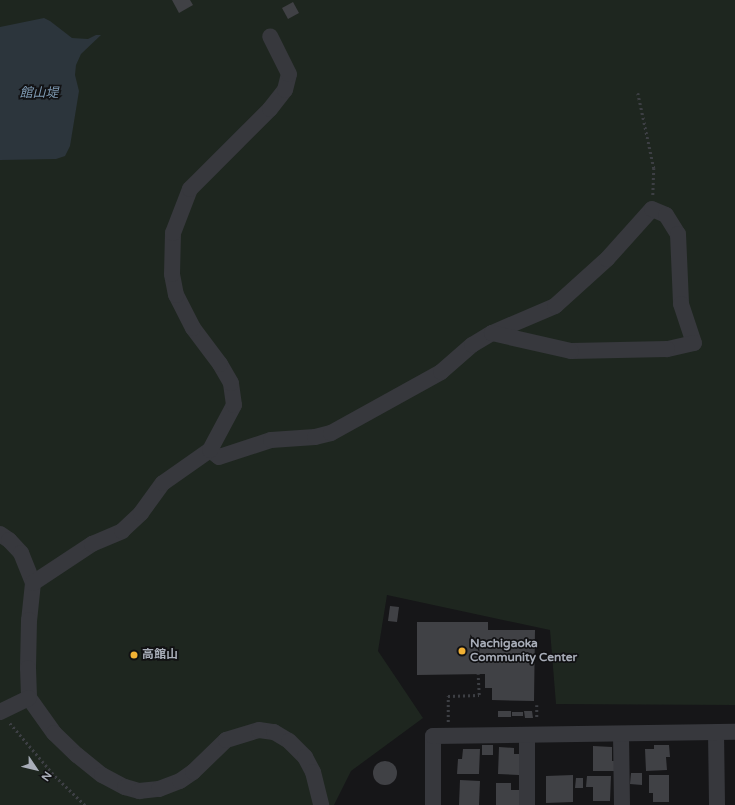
<!DOCTYPE html>
<html>
<head>
<meta charset="utf-8">
<style>
	body { margin:0 }
	#map { position:relative; width:735px; height:805px; overflow:hidden; background:#161618; font-family:"Varela Round","Noto Sans JP",sans-serif }
	div>[style] { position:absolute }
	[style*='--x'] { left:calc(var(--x)*1px); top:calc(var(--y)*1px); width:calc(var(--w)*1px); rotate:calc(var(--a)*1deg) }
	.green>* { inset:0; background:#1e261f }
	.water>* { inset:0; background:#2c353c }
	.building>* { inset:0; background:#404145 }
	.round { border-radius:50% }
	.path>* { height:2.5px; margin-top:-1.25px; transform-origin:0; background:repeating-linear-gradient(90deg,#3d3f44 0 2px,transparent 0 5px) }
	.minor>* { height:16px; margin:-8px; padding:0 8px; transform-origin:8px; border-radius:8px; background:#37383d }
	.dots>* { width:11px; height:11px; translate:-50% -50%; box-sizing:border-box; border:2px solid #111113; border-radius:50% }
	span { translate:-50% -50%; white-space:nowrap; text-align:center; line-height:1.15; -webkit-text-stroke:3.5px #111113; paint-order:stroke }
	.poi-label { font-size:12px; color:#a8adb8; font-weight:700 }
	.left { translate:0 -50%; text-align:left }
	.water-label { font-size:13px; color:#7f9bb3; font-style:italic }
	.north { position:absolute; left:16px; top:749px; width:40px; height:40px; -webkit-text-stroke:3px #111113; paint-order:stroke; rotate:125deg; font-size:11px; font-weight:700; line-height:16px; text-align:center; color:#a8adb8 }
	.north::after { content:''; display:block; margin:auto; width:14px; height:18px; background:#a8adb8; clip-path:polygon(50% 0,100% 100%,50% 72%,0 100%) }
</style>
</head>
<body>
<div id="map">
	<div class="green">
		<div style="clip-path:polygon(0 0,735px 0,735px 705px,556px 704px,550px 630px,387px 595px,378px 651px,423px 718px,351px 771px,334px 805px,0 805px)"></div>
	</div>
	<div class="water">
		<div style="clip-path:polygon(44px 18px,50px 21px,72px 38px,88px 39px,96px 35px,101px 35px,81px 54px,76px 65px,75px 75px,79px 91px,70px 146px,65px 156px,56px 159px,0 160px,0 27px)"></div>
	</div>
	<div class="building">
		<div style="clip-path:polygon(172px 0,190px 0,193px 5px,179px 13px)"></div>
		<div style="clip-path:polygon(293px 2px,299px 13px,288px 19px,282px 8px)"></div>
		<div style="clip-path:polygon(390px 606px,399px 607px,397px 622px,388px 621px)"></div>
		<div style="clip-path:polygon(417px 622px,488px 622px,488px 630px,535px 630px,534px 701px,492px 700px,492px 688px,485px 688px,485px 674px,417px 675px)"></div>
		<div style="clip-path:polygon(498px 711px,511px 711px,511px 717px,498px 717px)"></div>
		<div style="clip-path:polygon(524px 711px,532px 711px,533px 718px,525px 718px)"></div>
		<div style="clip-path:polygon(512px 712px,523px 712px,523px 716px,512px 716px)"></div>
		<div style="clip-path:polygon(482px 745px,493px 745px,493px 755px,482px 755px)"></div>
		<div style="clip-path:polygon(654px 745px,669px 745px,670px 757px,666px 757px,667px 770px,646px 771px,645px 749px,654px 749px)"></div>
		<div style="clip-path:polygon(593px 746px,612px 747px,612px 761px,616px 761px,616px 771px,593px 771px)"></div>
		<div style="clip-path:polygon(499px 747px,514px 748px,514px 754px,520px 754px,519px 775px,498px 774px)"></div>
		<div style="clip-path:polygon(463px 749px,480px 749px,479px 774px,457px 774px,458px 759px,462px 759px)"></div>
		<div class="round" style="left:373px;top:761px;width:24px;height:24px"></div>
		<div style="clip-path:polygon(631px 773px,642px 773px,642px 785px,630px 784px)"></div>
		<div style="clip-path:polygon(573px 775px,573px 802px,546px 803px,546px 776px)"></div>
		<div style="clip-path:polygon(649px 775px,669px 775px,669px 802px,653px 802px,653px 793px,649px 793px)"></div>
		<div style="clip-path:polygon(587px 776px,611px 776px,610px 801px,593px 801px,593px 787px,586px 787px)"></div>
		<div style="clip-path:polygon(576px 778px,583px 778px,583px 788px,575px 788px)"></div>
		<div style="clip-path:polygon(460px 780px,480px 781px,479px 805px,459px 805px)"></div>
		<div style="clip-path:polygon(496px 783px,511px 783px,511px 790px,520px 790px,520px 805px,496px 805px)"></div>
	</div>
	<div class="path">
		<div style="--x:638;--y:93;--w:77;--a:78"></div>
		<div style="--x:654;--y:168;--w:27;--a:92"></div>
		<div style="--x:537;--y:705;--w:14;--a:90"></div>
		<div style="--x:448;--y:722;--w:26;--a:-90"></div>
		<div style="--x:448;--y:696;--w:31;--a:-2"></div>
		<div style="--x:479;--y:695;--w:21;--a:-93"></div>
		<div style="--x:10;--y:723;--w:70;--a:49.7"></div>
		<div style="--x:55;--y:776;--w:42;--a:44"></div>
	</div>
	<div class="minor">
		<div style="--x:210;--y:450;--w:11;--a:38"></div>
		<div style="--x:219;--y:457;--w:55;--a:-18.1"></div>
		<div style="--x:271;--y:440;--w:44;--a:-3.9"></div>
		<div style="--x:315;--y:437;--w:16;--a:-14"></div>
		<div style="--x:331;--y:433;--w:126;--a:-29"></div>
		<div style="--x:441;--y:372;--w:41;--a:-41.1"></div>
		<div style="--x:472;--y:345;--w:23;--a:-31"></div>
		<div style="--x:492;--y:333;--w:69;--a:-23.2"></div>
		<div style="--x:555;--y:306;--w:70;--a:-42.1"></div>
		<div style="--x:607;--y:259;--w:67;--a:-48"></div>
		<div style="--x:652;--y:209;--w:15;--a:23"></div>
		<div style="--x:666;--y:215;--w:22;--a:58"></div>
		<div style="--x:678;--y:234;--w:70;--a:87.5"></div>
		<div style="--x:681;--y:304;--w:41;--a:71.6"></div>
		<div style="--x:694;--y:343;--w:28;--a:167"></div>
		<div style="--x:667;--y:349;--w:96;--a:178.8"></div>
		<div style="--x:571;--y:351;--w:81;--a:-167.2"></div>
		<div style="--x:0;--y:534;--w:11;--a:34"></div>
		<div style="--x:9;--y:540;--w:18;--a:47"></div>
		<div style="--x:21;--y:553;--w:32;--a:68"></div>
		<div style="--x:33;--y:583;--w:37;--a:96"></div>
		<div style="--x:29;--y:620;--w:48;--a:91.2"></div>
		<div style="--x:28;--y:668;--w:30;--a:88"></div>
		<div style="--x:29;--y:698;--w:43;--a:54.5"></div>
		<div style="--x:54;--y:733;--w:32;--a:44"></div>
		<div style="--x:77;--y:755;--w:32;--a:39"></div>
		<div style="--x:102;--y:775;--w:26;--a:28"></div>
		<div style="--x:125;--y:787;--w:15;--a:16"></div>
		<div style="--x:139;--y:791;--w:20;--a:-6"></div>
		<div style="--x:159;--y:789;--w:22;--a:-21"></div>
		<div style="--x:180;--y:781;--w:16;--a:-35"></div>
		<div style="--x:193;--y:772;--w:46;--a:-44.1"></div>
		<div style="--x:226;--y:740;--w:34;--a:-17"></div>
		<div style="--x:259;--y:730;--w:15;--a:8"></div>
		<div style="--x:274;--y:732;--w:17;--a:31"></div>
		<div style="--x:289;--y:741;--w:23;--a:45"></div>
		<div style="--x:305;--y:757;--w:17;--a:62"></div>
		<div style="--x:313;--y:772;--w:34;--a:76"></div>
		<div style="--x:33;--y:583;--w:71;--a:-33.5"></div>
		<div style="--x:92;--y:544;--w:33;--a:-23"></div>
		<div style="--x:122;--y:531;--w:26;--a:-43"></div>
		<div style="--x:141;--y:513;--w:37;--a:-54"></div>
		<div style="--x:163;--y:483;--w:57;--a:-35.1"></div>
		<div style="--x:210;--y:450;--w:51;--a:-61.9"></div>
		<div style="--x:234;--y:405;--w:22;--a:-98"></div>
		<div style="--x:231;--y:383;--w:22;--a:-120"></div>
		<div style="--x:220;--y:364;--w:45;--a:-126.9"></div>
		<div style="--x:193;--y:328;--w:37;--a:-117"></div>
		<div style="--x:176;--y:295;--w:21;--a:-101"></div>
		<div style="--x:172;--y:274;--w:41;--a:-88.6"></div>
		<div style="--x:173;--y:233;--w:47;--a:-68.9"></div>
		<div style="--x:190;--y:189;--w:113;--a:-45"></div>
		<div style="--x:270;--y:109;--w:24;--a:-52"></div>
		<div style="--x:285;--y:90;--w:16;--a:-76"></div>
		<div style="--x:289;--y:74;--w:42;--a:-116.6"></div>
		<div style="--x:0;--y:712;--w:32;--a:-26"></div>
		<div style="--x:716;--y:732;--w:73;--a:89.2"></div>
		<div style="--x:621;--y:734;--w:71;--a:89.2"></div>
		<div style="--x:527;--y:735;--w:70;--a:90"></div>
		<div style="--x:433;--y:805;--w:69;--a:-90"></div>
		<div style="--x:433;--y:736;--w:302;--a:-0.8"></div>
	</div>
	<div class="dots">
		<div style="left:462px;top:651px;background:#f2b134"></div>
		<div style="left:134px;top:655px;background:#f2b134"></div>
	</div>
	<div class="poi-label">
		<span class="left" style="left:470px;top:651px">Nachigaoka<br>Community Center</span>
		<span class="left" style="left:142px;top:655px">高館山</span>
	</div>
	<div class="water-label">
		<span style="left:39px;top:93px">館山堤</span>
	</div>
	<div class="north">N</div>
</div>
</body>
</html>
